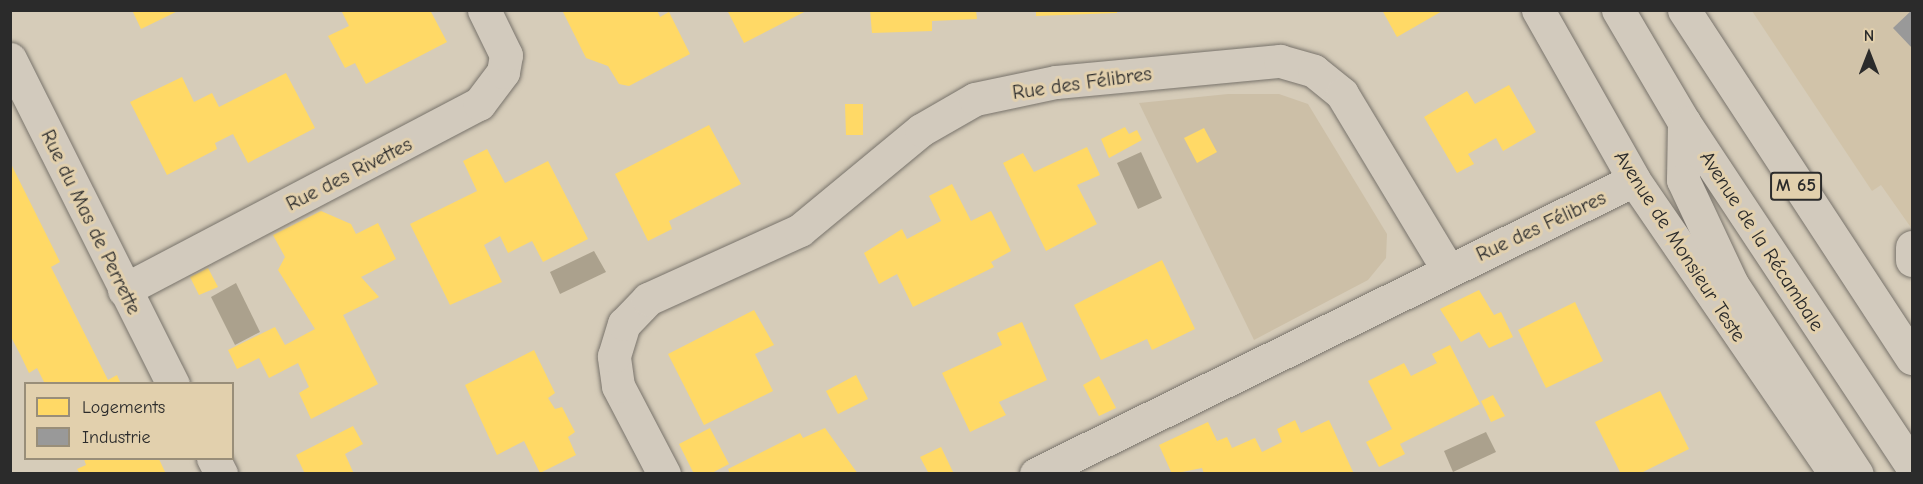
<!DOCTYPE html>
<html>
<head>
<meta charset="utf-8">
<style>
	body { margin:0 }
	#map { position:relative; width:1923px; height:484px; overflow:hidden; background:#d6ccb9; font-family:"Comic Neue",sans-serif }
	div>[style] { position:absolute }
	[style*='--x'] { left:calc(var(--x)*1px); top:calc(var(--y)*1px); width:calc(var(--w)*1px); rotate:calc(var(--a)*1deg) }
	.built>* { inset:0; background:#d1c3a9 }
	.green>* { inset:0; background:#ccbfa7 }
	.water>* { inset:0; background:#aba18d }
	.homes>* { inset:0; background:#ffd966 }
	.industry>* { inset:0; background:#999 }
	.roads { filter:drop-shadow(0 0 2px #78736b) drop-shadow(0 0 2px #78736b) }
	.street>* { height:33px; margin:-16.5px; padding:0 16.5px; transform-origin:16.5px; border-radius:16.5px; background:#d2cabd }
	.primary>* { height:33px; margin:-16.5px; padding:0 16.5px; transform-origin:16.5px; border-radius:16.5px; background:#d2cabd }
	span { translate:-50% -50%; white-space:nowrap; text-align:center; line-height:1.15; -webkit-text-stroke:6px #e2d0ad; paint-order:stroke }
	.shield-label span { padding:2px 4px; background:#e2d0ad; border:2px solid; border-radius:4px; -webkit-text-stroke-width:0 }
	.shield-label { font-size:18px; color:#2b2b2b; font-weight:700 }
	.street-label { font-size:20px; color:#2b2b2b }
	.frame { position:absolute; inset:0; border:12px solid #2b2b2b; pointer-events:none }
	.legend { position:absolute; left:24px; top:382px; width:210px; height:78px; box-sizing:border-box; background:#e2d0ad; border:2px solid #998e79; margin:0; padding:8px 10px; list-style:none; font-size:18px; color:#2b2b2b }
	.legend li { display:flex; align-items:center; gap:12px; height:30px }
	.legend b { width:30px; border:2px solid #998e79 }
	.north { position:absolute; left:1839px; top:24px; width:60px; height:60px; -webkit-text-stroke:4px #e2d0ad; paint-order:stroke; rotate:0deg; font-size:16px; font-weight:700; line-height:24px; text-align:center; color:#2b2b2b }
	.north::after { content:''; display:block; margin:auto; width:21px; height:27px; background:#2b2b2b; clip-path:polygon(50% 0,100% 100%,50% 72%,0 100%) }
</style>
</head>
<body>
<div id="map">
	<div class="built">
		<div style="clip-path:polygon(1752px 11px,1912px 11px,1912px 229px,1881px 185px,1872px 191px)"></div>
	</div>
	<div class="green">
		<div style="clip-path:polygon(1228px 94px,1279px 94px,1308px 104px,1387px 234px,1386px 258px,1368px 280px,1254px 340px,1139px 103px)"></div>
	</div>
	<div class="water">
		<div style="clip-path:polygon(1141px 152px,1162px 198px,1138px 209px,1117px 163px)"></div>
		<div style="clip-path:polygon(594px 251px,606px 272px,560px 294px,550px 272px)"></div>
		<div style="clip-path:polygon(236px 283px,260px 332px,235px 345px,211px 297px)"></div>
		<div style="clip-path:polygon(1486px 432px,1496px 452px,1453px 472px,1444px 451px)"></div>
	</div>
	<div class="homes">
		<div style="clip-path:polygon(132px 10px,180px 10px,141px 29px)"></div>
		<div style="clip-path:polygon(341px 10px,430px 10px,447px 42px,366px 84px,355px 63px,345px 68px,328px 36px,349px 26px)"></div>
		<div style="clip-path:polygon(562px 10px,657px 10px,660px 17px,669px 12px,690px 54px,629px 86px,619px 84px,608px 66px,586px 58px)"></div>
		<div style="clip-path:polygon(727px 10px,808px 10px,744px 43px)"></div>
		<div style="clip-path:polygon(870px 10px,976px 10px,977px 19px,932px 21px,932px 31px,872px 33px)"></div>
		<div style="clip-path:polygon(1036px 10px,1117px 10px,1117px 13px,1036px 16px)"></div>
		<div style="clip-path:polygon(1382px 10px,1444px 10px,1397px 37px)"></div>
		<div style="clip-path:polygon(286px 73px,315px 128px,248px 163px,233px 134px,215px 143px,217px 149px,167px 175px,130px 102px,182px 77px,194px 102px,212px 93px,219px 107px)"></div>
		<div style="clip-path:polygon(1509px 85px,1536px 132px,1503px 151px,1496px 138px,1468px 154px,1474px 164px,1457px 173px,1424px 117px,1467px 91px,1475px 104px)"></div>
		<div style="clip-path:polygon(845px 104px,863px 104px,863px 135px,846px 135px)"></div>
		<div style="clip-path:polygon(709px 125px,741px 184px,669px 221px,672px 229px,648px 241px,615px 174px)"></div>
		<div style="clip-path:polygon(1125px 127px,1129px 134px,1137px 130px,1142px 140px,1109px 158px,1101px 139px)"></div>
		<div style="clip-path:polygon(1204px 128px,1217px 152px,1197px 163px,1184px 138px)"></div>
		<div style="clip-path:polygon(1087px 147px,1100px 175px,1077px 185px,1097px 224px,1046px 251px,1003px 163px,1023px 153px,1034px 172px)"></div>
		<div style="clip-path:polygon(487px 149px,505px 183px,548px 161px,588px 239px,543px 262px,532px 241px,508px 253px,500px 236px,484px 245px,502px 282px,450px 305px,410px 224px,477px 191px,463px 161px)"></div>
		<div style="clip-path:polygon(10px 162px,60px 262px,51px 267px,108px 380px,117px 375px,121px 384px,45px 384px,37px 368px,29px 373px,20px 354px,10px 335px)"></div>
		<div style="clip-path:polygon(952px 184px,971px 221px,991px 211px,1011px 251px,991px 262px,994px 267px,913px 307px,897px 274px,879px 284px,864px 253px,902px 229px,907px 239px,941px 221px,929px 196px)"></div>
		<div style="clip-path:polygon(321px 211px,351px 224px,356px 234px,378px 223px,396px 259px,361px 277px,379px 297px,343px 315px,378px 384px,311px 419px,299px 393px,309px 387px,298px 363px,269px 378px,259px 358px,237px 369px,228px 350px,275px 327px,285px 345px,315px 329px,278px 270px,285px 257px,273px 235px)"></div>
		<div style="clip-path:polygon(1162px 260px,1195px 329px,1152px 350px,1147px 339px,1101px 360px,1074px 305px)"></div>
		<div style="clip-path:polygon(208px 268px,218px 287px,199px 295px,190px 277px)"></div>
		<div style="clip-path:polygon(1479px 290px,1494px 315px,1501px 312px,1513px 337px,1489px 348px,1479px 332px,1461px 342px,1440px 309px)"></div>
		<div style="clip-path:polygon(1575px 302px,1603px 361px,1546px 388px,1518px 330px)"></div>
		<div style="clip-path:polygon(754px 310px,774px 345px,755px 354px,773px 391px,704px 425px,668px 354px)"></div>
		<div style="clip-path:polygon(1022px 322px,1047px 380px,999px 402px,1006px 415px,970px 432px,942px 373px,1002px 345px,997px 333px)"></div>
		<div style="clip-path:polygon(1450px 345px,1480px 404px,1400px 444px,1405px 454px,1379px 467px,1366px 442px,1392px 429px,1368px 381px,1404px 363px,1411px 376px,1437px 363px,1432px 354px)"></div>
		<div style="clip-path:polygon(534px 350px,555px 393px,548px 398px,555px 409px,562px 407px,575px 432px,568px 437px,576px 455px,540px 473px,524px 441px,497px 455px,465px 385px)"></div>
		<div style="clip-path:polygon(856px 375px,868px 399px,838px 414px,826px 391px)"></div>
		<div style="clip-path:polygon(1099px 376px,1116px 408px,1099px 416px,1083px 385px)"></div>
		<div style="clip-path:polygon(1660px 391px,1689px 449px,1639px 474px,1621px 474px,1595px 422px)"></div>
		<div style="clip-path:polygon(1493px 395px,1505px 416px,1491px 422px,1481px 401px)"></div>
		<div style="clip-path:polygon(1295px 420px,1301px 433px,1329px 420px,1354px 474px,1204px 474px,1202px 468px,1172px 474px,1159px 445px,1208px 422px,1217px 441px,1227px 437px,1232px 448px,1255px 438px,1262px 452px,1282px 442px,1277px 429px)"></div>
		<div style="clip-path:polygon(353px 426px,363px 444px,345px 454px,354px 474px,305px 474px,296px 455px)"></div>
		<div style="clip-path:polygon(710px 428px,729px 464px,710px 474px,694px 474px,679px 444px)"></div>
		<div style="clip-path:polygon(825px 428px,858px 474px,730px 474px,728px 469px,800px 433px,803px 438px)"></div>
		<div style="clip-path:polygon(941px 447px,954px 474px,929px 474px,920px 457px)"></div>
		<div style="clip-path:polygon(84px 459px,159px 459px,166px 474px,80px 474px,77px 469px,86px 465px)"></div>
	</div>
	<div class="industry">
		<div style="clip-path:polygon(1912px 10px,1912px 48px,1893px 28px)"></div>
	</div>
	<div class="roads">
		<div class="street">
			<div style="--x:1538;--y:10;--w:195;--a:60.5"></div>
			<div style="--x:1634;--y:180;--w:356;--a:55.6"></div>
			<div style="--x:10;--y:59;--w:364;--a:63.4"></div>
			<div style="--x:124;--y:290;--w:401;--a:-27.7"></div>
			<div style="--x:479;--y:104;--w:40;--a:-53"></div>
			<div style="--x:503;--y:72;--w:17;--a:-80"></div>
			<div style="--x:506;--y:55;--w:50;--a:-116.1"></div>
			<div style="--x:213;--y:458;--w:18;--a:63"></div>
			<div style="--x:664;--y:474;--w:99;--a:-117.6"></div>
			<div style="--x:618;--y:386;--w:30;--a:-98"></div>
			<div style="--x:614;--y:356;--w:34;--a:-73"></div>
			<div style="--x:624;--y:324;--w:35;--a:-46"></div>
			<div style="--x:648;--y:299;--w:167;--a:-24.4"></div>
			<div style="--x:800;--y:230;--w:157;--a:-39.6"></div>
			<div style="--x:921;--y:130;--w:62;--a:-29.9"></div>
			<div style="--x:975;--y:99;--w:83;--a:-11.9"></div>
			<div style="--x:1056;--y:82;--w:225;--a:-5.4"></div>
			<div style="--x:1280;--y:61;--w:35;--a:16"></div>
			<div style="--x:1314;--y:71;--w:36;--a:39"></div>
			<div style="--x:1342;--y:94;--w:205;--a:58.9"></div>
			<div style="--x:1036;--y:474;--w:666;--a:-26.18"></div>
		</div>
		<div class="primary">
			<div style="--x:1618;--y:10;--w:130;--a:59.5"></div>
			<div style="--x:1684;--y:122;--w:414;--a:56.5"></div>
			<div style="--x:1684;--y:10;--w:416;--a:56.8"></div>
			<div style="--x:1684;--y:122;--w:58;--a:91"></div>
			<div style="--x:1683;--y:180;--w:115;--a:64.8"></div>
			<div style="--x:1732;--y:284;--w:227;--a:56.7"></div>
			<div style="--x:1912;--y:247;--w:13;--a:90"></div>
		</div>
	</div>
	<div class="shield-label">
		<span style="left:1796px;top:186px">M 65</span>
	</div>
	<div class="street-label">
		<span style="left:1082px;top:83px;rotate:-8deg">Rue des Félibres</span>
		<span style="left:349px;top:174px;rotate:-27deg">Rue des Rivettes</span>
		<span style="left:91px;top:222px;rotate:64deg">Rue du Mas de Perrette</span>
		<span style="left:1541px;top:226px;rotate:-25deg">Rue des Félibres</span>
		<span style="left:1762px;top:241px;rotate:57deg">Avenue de la Récambale</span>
		<span style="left:1680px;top:246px;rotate:57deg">Avenue de Monsieur Teste</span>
	</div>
	<div class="frame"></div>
	<ul class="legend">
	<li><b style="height:16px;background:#ffd966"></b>Logements</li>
	<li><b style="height:16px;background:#999"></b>Industrie</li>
	</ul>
	<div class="north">N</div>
</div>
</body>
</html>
